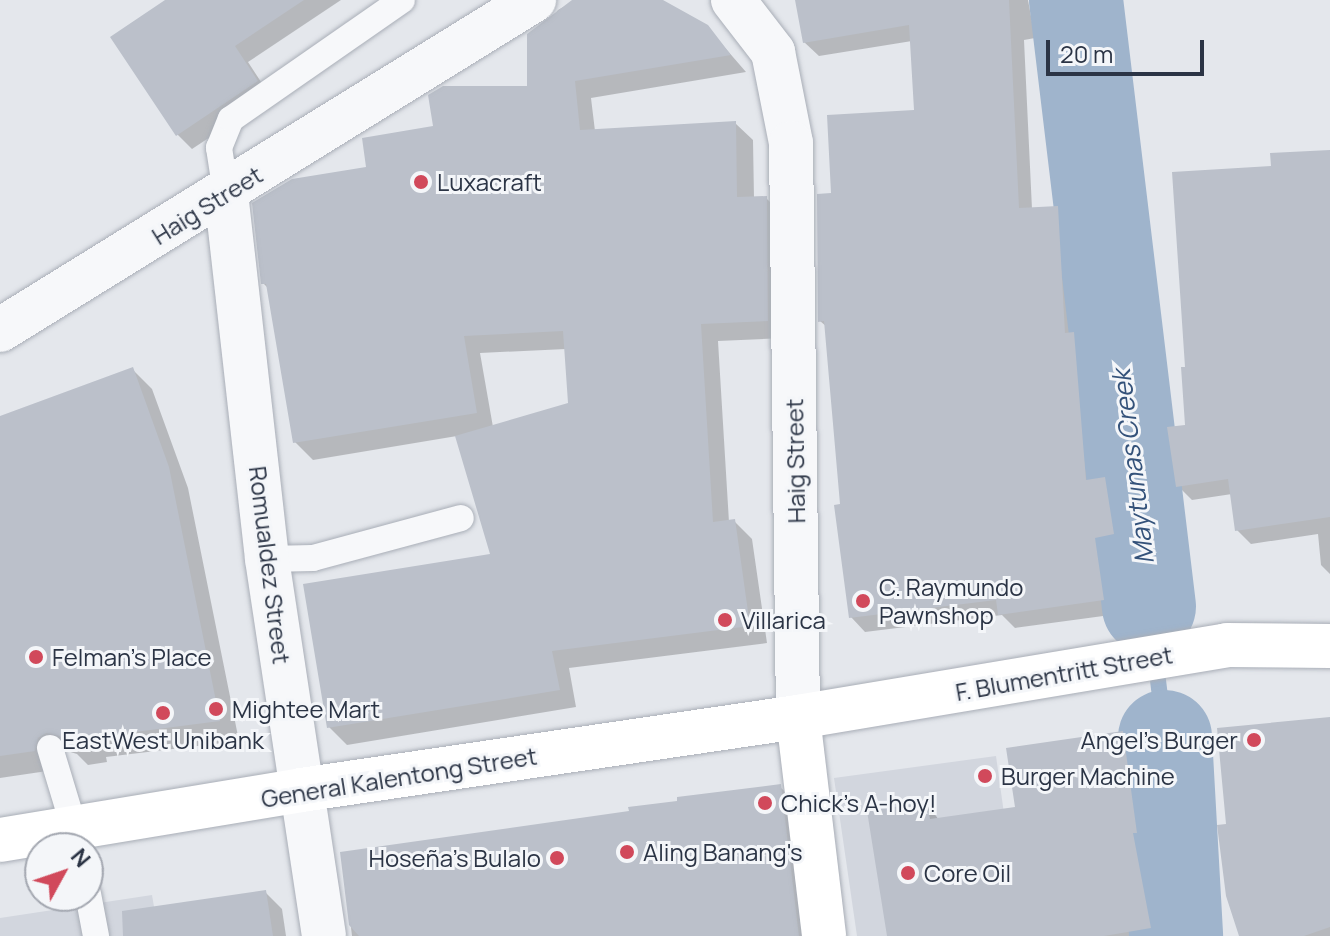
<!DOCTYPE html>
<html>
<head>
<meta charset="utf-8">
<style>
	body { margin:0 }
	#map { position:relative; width:1330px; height:936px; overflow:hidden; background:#e4e7ec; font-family:Manrope,sans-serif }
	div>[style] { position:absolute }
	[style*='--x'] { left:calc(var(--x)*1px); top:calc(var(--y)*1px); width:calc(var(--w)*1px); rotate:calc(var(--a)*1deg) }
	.built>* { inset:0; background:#d2d6de }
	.shadow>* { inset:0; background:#0003 }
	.stream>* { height:16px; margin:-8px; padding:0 8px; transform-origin:8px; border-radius:8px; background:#9fb4cc }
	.river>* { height:94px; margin:-47px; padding:0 47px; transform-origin:47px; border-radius:47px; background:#9fb4cc }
	.building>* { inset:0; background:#bbc0ca }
	.roads { filter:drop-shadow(0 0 2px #a9aeb7) drop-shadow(0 0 2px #a9aeb7) }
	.service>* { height:26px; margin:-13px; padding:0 13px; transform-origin:13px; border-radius:13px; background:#f7f8fa }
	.minor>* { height:44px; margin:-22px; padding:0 22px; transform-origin:22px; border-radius:22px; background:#f7f8fa }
	.secondary>* { height:44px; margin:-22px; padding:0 22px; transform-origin:22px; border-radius:22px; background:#fff }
	.dots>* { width:22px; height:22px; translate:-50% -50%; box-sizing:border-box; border:4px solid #f4f6f9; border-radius:50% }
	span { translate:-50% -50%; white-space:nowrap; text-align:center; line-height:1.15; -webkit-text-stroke:6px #f4f6f9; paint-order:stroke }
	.poi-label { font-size:24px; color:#2b3445 }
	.left { translate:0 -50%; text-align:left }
	.right { translate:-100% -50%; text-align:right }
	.street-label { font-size:24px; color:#2b3445 }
	.water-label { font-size:26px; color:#34527a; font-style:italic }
	.north { position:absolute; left:24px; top:832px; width:80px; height:80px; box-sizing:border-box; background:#f4f6f9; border:2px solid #a4a8b1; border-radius:50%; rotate:50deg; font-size:22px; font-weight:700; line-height:32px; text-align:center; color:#2b3445 }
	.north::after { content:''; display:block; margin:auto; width:28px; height:36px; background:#d1495b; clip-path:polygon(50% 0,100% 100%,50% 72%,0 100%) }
	.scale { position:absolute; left:1046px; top:40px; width:158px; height:36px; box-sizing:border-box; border:4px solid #2b3445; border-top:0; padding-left:10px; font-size:24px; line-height:28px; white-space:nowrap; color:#2b3445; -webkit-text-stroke:6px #f4f6f9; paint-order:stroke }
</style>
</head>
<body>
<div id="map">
	<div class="built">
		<div style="clip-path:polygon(996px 756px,1021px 936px,857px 936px,834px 778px)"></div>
		<div style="clip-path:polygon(152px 895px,159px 936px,0 936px,0 918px)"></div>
	</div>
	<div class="shadow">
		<div style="clip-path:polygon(168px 0,341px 0,248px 62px,271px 97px,192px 149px,177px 134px)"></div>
		<div style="clip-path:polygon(evenodd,576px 0,659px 0,707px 27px,746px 72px,591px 98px,595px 131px,735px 123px,753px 140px,754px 198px,766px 198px,784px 216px,785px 338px,718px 341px,729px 522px,734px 521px,752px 539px,767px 643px,569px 668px,576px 707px,347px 745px,329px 727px,492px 555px,457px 436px,313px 460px,295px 442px,270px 290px,263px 283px,369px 168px,436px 127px,529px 88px,549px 22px,558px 10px,576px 0,566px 349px,570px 404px,493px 427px,480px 353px,566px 349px)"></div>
		<div style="clip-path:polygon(797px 0,1028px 0,1035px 38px,1024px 40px,1032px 209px,1057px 208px,1072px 223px,1078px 339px,1088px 349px,1099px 480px,1105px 479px,1119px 494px,1128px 549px,1109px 552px,1118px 614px,1015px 628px,1002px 615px,865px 632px,851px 617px,827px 327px,820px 321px,833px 195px,916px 112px,912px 41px,819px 56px,804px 42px)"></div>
		<div style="clip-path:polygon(1330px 152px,1330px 574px,1321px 565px,1318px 534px,1251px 544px,1237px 530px,1232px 494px,1192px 500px,1178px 486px,1187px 427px,1187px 369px,1273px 168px)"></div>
		<div style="clip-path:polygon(132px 369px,152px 389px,188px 488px,239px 741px,106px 757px,107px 762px,88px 765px,77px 754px,67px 751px,57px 757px,54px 770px,0 778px,0 418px)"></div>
		<div style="clip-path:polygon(1330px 719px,1330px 936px,1241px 936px,1228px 825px)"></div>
		<div style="clip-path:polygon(1122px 734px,1134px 745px,1159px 936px,889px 936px,927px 804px,939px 820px,1017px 808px)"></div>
		<div style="clip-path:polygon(780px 787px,792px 798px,808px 936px,352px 936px,342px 854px,631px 813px)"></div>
		<div style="clip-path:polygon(265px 892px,282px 909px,286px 936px,181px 936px)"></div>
	</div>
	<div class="stream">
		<div style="--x:1149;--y:607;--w:131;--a:83"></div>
	</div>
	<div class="river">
		<div style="--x:1076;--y:0;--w:611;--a:83.14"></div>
		<div style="--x:1165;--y:737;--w:199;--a:86.8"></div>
	</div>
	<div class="building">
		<div style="clip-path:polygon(165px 0,304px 0,235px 46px,258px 81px,176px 136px,110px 37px)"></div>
		<div style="clip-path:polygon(572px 0,663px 0,708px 25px,731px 55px,575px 81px,580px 130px,736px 121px,737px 197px,767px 196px,768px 321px,701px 324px,713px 522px,735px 519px,750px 626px,552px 651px,560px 690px,327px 728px,303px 584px,490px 554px,455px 436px,568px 403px,563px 331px,464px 336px,477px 413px,293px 443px,266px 284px,261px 284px,252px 203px,292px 179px,366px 167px,362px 138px,433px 126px,428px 95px,443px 86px,527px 86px,527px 34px)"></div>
		<div style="clip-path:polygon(795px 0,1009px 0,1019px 208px,1058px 206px,1065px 333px,1074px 332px,1086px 480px,1105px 477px,1114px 534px,1095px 538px,1104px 600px,998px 615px,996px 600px,849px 618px,834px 505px,840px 504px,824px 321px,818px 322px,817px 194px,831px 193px,827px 115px,914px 110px,909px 25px,803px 43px)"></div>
		<div style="clip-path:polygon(1330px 150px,1330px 517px,1235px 531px,1228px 479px,1176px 487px,1167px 427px,1185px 425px,1181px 367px,1185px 367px,1172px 172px,1271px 166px,1270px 153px)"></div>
		<div style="clip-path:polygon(133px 367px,169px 467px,220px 721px,88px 738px,89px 743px,66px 746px,60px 736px,46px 733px,38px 738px,35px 751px,0 756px,0 416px)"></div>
		<div style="clip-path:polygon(1330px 717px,1330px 927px,1304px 936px,1239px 936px,1226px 896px,1217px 825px,1226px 824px,1217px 728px)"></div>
		<div style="clip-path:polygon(1123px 731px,1137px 833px,1133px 833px,1151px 928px,1104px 936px,887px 936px,867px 811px,927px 802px,930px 819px,1015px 807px,1006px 748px)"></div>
		<div style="clip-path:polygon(781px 784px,799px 936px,359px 936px,349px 925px,340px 852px,629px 811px,628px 807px,677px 801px,677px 797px)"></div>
		<div style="clip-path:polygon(266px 890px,273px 936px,123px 936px,122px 911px)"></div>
	</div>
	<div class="roads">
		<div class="service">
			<div style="--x:226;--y:193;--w:46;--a:-98.8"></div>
			<div style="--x:219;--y:148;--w:31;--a:-68"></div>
			<div style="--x:231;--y:119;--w:208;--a:-34.8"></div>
			<div style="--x:267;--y:559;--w:46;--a:-1.2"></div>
			<div style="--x:313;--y:558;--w:153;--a:-15.1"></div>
			<div style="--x:50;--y:748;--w:97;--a:73.2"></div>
			<div style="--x:88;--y:894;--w:43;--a:79.2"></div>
		</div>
		<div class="minor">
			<div style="--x:733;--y:0;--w:66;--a:52.4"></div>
			<div style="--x:773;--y:52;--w:93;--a:78.8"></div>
			<div style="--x:791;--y:143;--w:574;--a:89.3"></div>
			<div style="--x:226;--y:193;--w:368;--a:83.6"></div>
			<div style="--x:267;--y:559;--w:381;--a:81.4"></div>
			<div style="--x:0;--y:330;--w:628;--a:-31.72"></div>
		</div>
		<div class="secondary">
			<div style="--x:798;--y:717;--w:221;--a:83.2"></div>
			<div style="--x:0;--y:840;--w:305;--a:-9.4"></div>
			<div style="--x:301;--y:790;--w:502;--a:-8.36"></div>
			<div style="--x:798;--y:717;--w:435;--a:-9.5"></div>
			<div style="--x:1227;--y:645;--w:103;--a:0.6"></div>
		</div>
	</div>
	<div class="dots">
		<div style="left:421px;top:182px;background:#d1495b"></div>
		<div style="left:863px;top:601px;background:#d1495b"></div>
		<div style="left:725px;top:620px;background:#d1495b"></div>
		<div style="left:36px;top:657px;background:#d1495b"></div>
		<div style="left:216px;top:709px;background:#d1495b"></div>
		<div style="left:163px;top:713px;background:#d1495b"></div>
		<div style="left:1254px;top:740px;background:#d1495b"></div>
		<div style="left:985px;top:776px;background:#d1495b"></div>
		<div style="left:765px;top:803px;background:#d1495b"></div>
		<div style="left:627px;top:852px;background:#d1495b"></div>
		<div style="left:557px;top:858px;background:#d1495b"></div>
		<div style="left:908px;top:873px;background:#d1495b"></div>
	</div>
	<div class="poi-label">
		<span class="left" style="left:437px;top:182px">Luxacraft</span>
		<span class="left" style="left:879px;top:601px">C. Raymundo<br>Pawnshop</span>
		<span class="left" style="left:741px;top:620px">Villarica</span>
		<span class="left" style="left:52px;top:657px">Felman's Place</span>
		<span class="left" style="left:232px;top:709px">Mightee Mart</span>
		<span style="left:163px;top:740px">EastWest Unibank</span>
		<span class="right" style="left:1238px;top:740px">Angel's Burger</span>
		<span class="left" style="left:1001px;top:776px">Burger Machine</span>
		<span class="left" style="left:781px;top:803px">Chick's A-hoy!</span>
		<span class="left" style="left:643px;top:852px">Aling Banang's</span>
		<span class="right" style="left:541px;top:858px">Hoseña's Bulalo</span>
		<span class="left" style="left:924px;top:873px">Core Oil</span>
	</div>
	<div class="street-label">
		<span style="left:207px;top:205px;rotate:-32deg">Haig Street</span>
		<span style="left:795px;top:461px;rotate:-91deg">Haig Street</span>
		<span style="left:270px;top:565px;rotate:83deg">Romualdez Street</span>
		<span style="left:1064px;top:673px;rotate:-10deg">F. Blumentritt Street</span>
		<span style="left:399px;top:777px;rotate:-9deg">General Kalentong Street</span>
	</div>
	<div class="water-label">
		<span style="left:1133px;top:467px;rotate:-97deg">Maytunas Creek</span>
	</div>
	<div class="north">N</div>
	<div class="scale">20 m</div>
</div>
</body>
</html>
